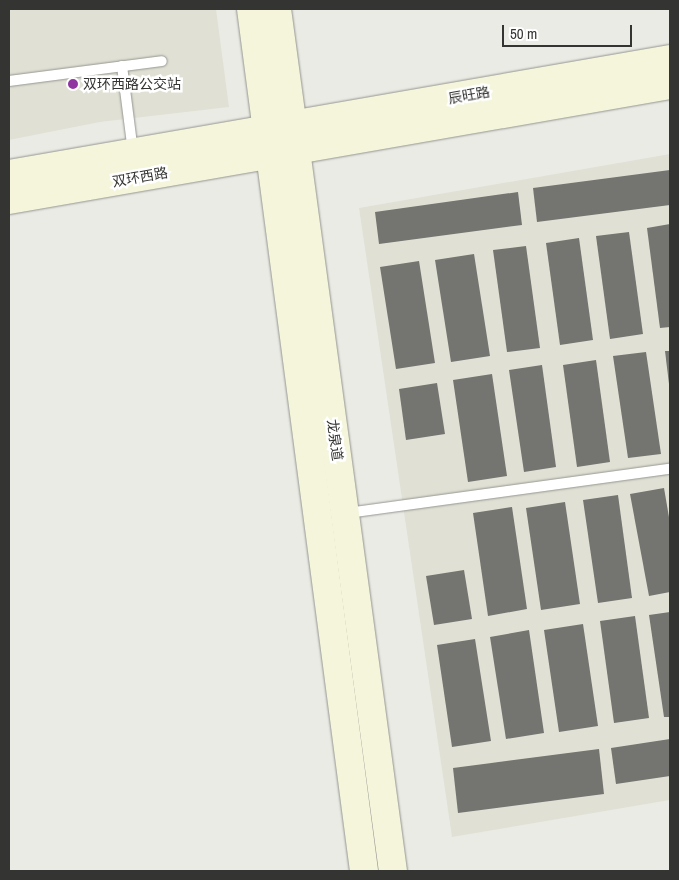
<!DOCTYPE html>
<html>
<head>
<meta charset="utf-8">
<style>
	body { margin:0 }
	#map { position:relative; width:679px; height:880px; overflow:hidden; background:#ebebe6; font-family:"Archivo Narrow","Noto Sans SC",sans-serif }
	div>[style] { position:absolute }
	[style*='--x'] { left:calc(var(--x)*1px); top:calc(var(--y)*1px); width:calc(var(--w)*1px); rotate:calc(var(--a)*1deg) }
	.built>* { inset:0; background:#e0e1d4 }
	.building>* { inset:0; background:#747470 }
	.roads { filter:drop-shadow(0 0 1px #959591) drop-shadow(0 0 1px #959591) }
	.lane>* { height:10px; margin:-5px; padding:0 5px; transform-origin:5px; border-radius:5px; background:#fff }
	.secondary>* { height:28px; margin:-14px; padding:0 14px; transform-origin:14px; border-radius:14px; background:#f4f5da }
	.dots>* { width:14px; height:14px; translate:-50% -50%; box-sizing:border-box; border:2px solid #fff; border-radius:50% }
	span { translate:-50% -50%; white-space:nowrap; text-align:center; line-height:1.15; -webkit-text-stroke:5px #fff; paint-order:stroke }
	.poi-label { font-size:14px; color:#343432 }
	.left { translate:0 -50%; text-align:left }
	.street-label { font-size:14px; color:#343432 }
	.frame { position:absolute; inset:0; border:10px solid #343432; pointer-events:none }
	.scale { position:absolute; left:502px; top:25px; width:130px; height:22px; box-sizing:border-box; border:2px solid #343432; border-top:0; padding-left:6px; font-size:15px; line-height:18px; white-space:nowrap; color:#343432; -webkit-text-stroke:4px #fff; paint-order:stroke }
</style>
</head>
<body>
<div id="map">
	<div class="built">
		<div style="clip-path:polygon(9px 9px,216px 9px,229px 107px,100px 122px,9px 140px)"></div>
		<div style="clip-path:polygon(670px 154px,670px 800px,452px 837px,359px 208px)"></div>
	</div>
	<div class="building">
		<div style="clip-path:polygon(670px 170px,670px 205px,537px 222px,533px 188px)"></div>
		<div style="clip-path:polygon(518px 192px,522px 225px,379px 244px,375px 212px)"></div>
		<div style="clip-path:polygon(670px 224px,670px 327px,660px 328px,647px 228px)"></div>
		<div style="clip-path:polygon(629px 232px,643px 334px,610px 339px,596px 236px)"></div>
		<div style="clip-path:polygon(579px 238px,593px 340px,560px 345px,546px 243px)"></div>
		<div style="clip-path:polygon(526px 246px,540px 348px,507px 352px,493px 250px)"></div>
		<div style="clip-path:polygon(474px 254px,490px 356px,451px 362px,435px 260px)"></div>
		<div style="clip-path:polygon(419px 261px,435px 363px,396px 369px,380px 267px)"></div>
		<div style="clip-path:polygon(665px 351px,670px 351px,670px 384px,669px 384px)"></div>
		<div style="clip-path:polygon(646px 352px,661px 454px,628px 458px,613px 356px)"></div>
		<div style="clip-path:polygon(596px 360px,610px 462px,577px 467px,563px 365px)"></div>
		<div style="clip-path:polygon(542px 365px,556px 467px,524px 472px,509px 370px)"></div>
		<div style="clip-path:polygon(492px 374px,507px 476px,468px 482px,453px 380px)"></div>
		<div style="clip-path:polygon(437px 383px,445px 434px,406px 440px,399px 389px)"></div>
		<div style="clip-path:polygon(664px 488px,670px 523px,670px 592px,649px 596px,630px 494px)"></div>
		<div style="clip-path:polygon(618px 495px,632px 598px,598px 603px,583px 500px)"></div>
		<div style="clip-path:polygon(565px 502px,580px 604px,541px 610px,526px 508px)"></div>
		<div style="clip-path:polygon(512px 507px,527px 609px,488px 616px,473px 513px)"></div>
		<div style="clip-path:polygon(464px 570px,472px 619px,434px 625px,426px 576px)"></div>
		<div style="clip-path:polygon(670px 612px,670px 717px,664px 717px,649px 615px)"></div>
		<div style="clip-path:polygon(635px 616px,649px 718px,614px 723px,600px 621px)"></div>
		<div style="clip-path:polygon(583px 624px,598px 726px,559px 732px,544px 630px)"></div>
		<div style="clip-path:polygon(529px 630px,544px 733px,506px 739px,490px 637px)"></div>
		<div style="clip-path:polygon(475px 639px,491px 741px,452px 747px,437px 645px)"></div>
		<div style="clip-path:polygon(670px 739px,670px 776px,616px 784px,611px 748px)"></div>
		<div style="clip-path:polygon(599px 749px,604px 794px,458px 813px,453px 768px)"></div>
	</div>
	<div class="roads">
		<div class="lane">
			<div style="--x:122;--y:66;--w:87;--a:82.7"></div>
			<div style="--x:9;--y:81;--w:154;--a:-7.4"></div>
			<div style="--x:347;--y:513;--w:326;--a:-7.8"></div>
		</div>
		<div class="secondary">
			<div style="--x:251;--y:9;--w:869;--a:82.53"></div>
			<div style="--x:277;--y:9;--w:870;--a:82.34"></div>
			<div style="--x:9;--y:174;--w:671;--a:-9.87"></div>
			<div style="--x:9;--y:200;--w:671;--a:-9.87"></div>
		</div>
	</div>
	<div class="dots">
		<div style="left:73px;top:84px;background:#9036a1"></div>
	</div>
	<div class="poi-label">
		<span class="left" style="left:83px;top:84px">双环西路公交站</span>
	</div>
	<div class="street-label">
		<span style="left:469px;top:95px;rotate:-10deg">辰旺路</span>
		<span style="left:140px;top:177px;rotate:-10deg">双环西路</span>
		<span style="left:335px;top:440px;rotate:82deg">龙泉道</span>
	</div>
	<div class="frame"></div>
	<div class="scale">50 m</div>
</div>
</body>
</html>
